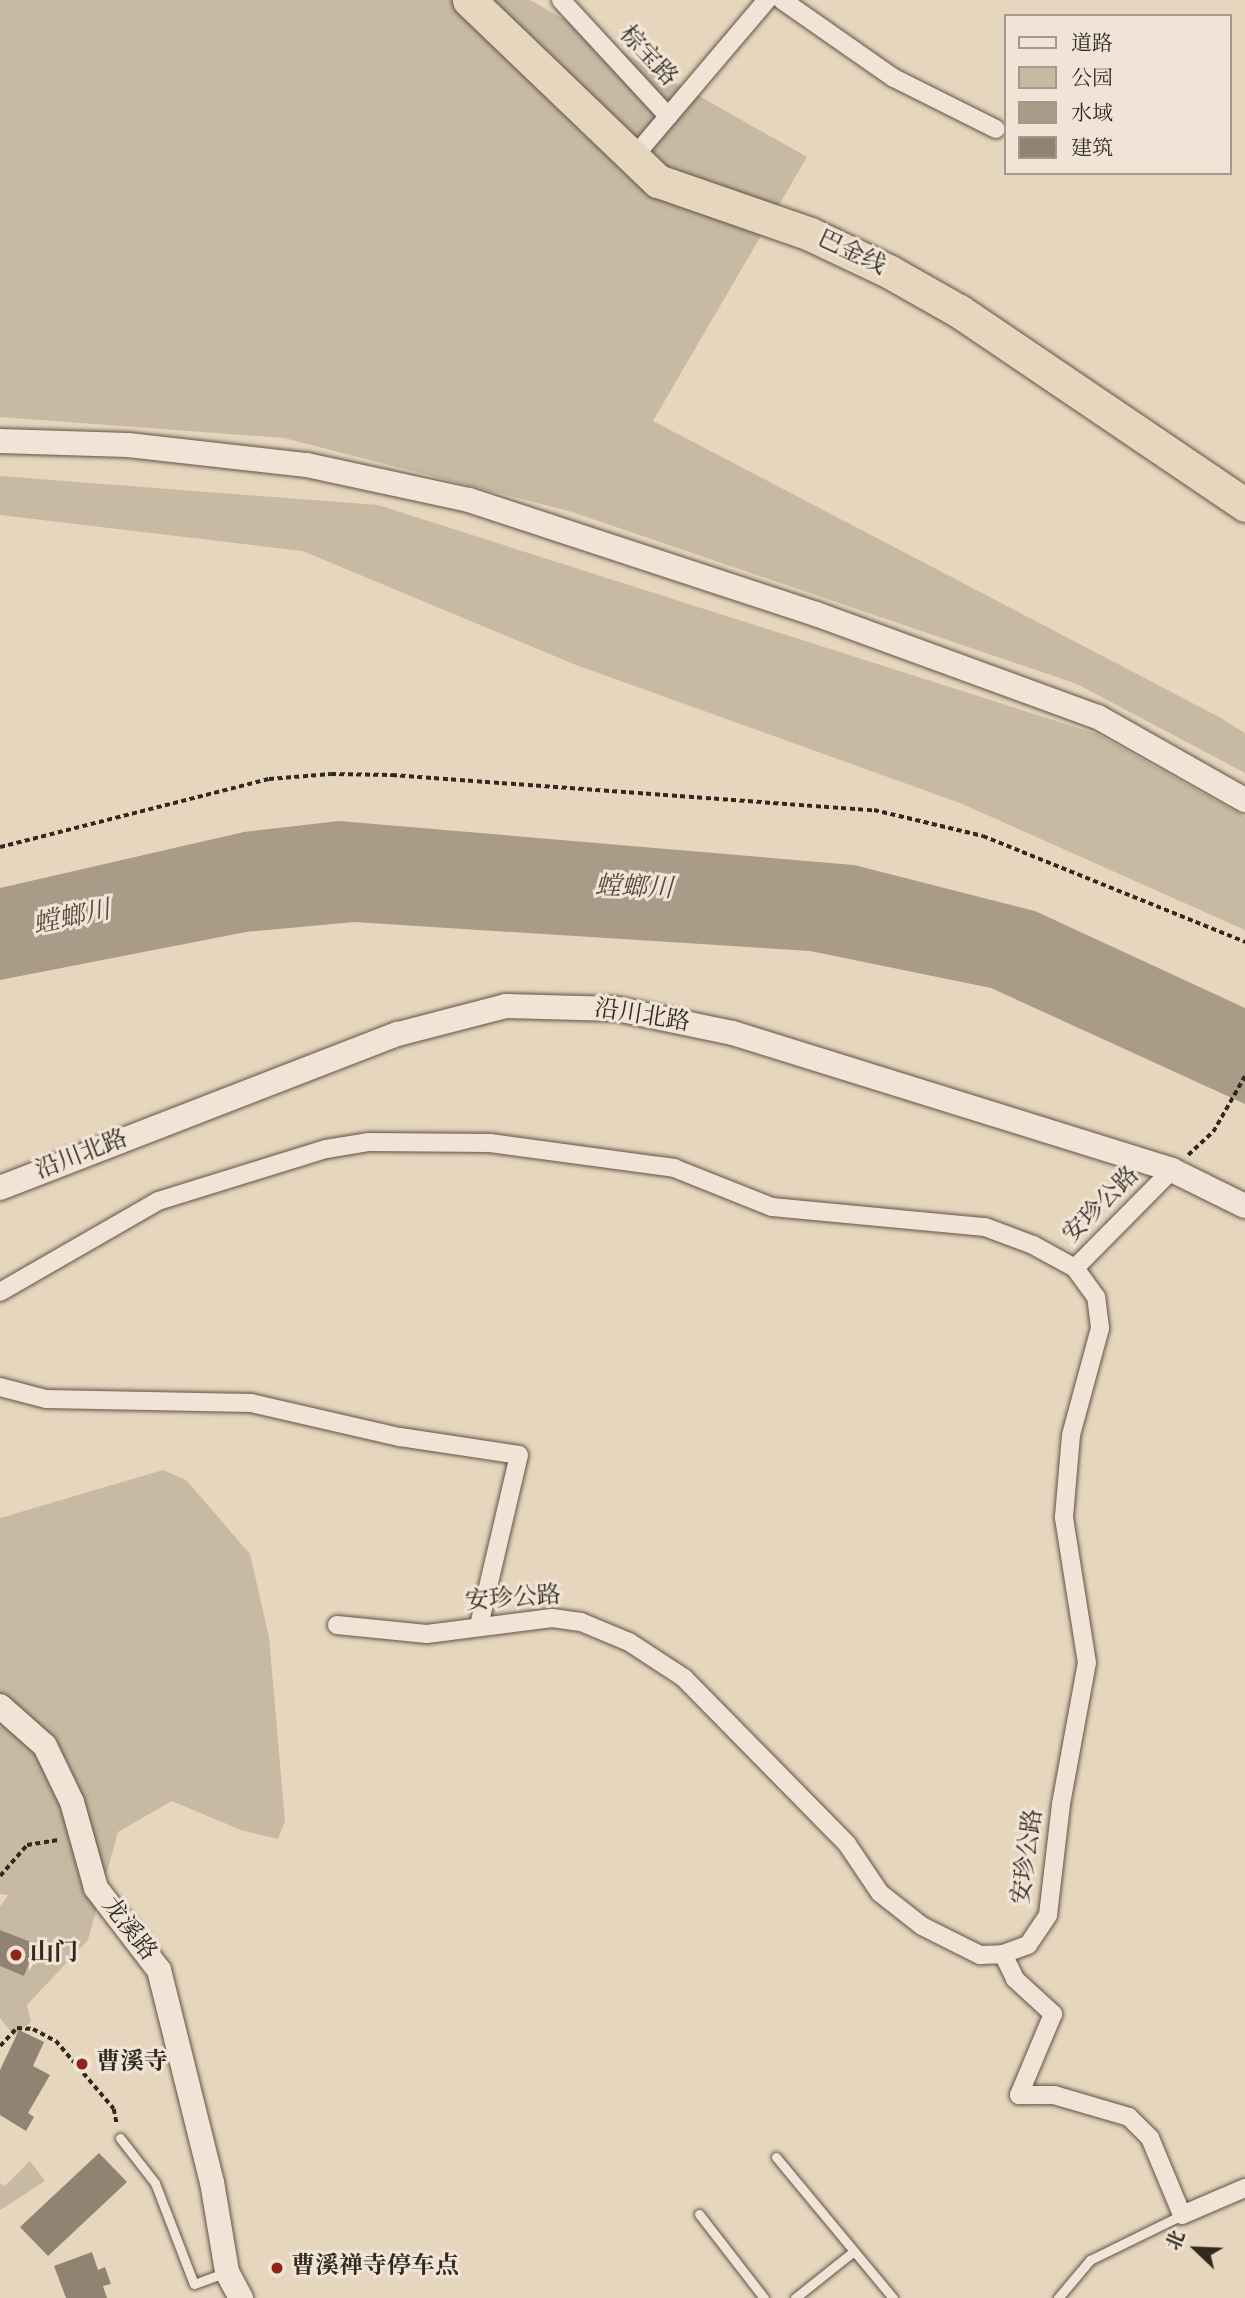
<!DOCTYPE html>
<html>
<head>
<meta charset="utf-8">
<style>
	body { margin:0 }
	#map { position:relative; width:1245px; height:2298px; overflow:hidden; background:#e7d6be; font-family:Vollkorn,"Noto Serif SC",serif }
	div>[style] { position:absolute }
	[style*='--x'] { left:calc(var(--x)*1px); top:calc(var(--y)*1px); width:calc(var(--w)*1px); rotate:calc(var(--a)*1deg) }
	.green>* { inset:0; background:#c8b9a3 }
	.water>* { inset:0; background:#a99b88 }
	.building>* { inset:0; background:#908371 }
	.path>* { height:3.5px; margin-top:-1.75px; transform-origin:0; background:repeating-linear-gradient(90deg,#32291e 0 5px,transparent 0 8.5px) }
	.roads { filter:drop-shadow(0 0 2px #5f5446) drop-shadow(0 0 2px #5f5446) }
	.lane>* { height:9px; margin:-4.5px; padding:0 4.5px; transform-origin:4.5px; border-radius:4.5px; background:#efe4d5 }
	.street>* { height:18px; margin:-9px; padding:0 9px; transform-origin:9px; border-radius:9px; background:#efe4d5 }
	.secondary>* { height:24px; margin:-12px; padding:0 12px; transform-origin:12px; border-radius:12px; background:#efe4d5 }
	.highway>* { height:33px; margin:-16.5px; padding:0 16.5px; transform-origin:16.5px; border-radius:16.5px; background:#e7d6be }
	.dots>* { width:19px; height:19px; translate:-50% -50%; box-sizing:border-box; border:4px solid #efe4d5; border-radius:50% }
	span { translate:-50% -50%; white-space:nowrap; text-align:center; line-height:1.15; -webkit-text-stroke:6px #efe4d5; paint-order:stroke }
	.street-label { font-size:24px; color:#32291e }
	.poi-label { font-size:24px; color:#32291e; font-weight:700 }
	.left { translate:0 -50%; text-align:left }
	.water-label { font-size:26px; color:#564b3e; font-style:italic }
	.legend { position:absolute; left:1004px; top:14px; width:228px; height:161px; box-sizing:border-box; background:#efe4d5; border:2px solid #a3998c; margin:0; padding:9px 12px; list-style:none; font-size:21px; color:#32291e }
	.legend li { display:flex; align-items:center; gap:14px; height:35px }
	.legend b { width:35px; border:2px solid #a3998c }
	.north { position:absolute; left:1161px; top:2214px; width:70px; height:70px; -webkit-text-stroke:5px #efe4d5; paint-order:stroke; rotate:293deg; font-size:19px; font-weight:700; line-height:28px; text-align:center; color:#32291e }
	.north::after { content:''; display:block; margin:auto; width:24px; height:32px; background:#32291e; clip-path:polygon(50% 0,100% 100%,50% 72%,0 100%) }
</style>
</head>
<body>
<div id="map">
	<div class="green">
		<div style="clip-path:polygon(0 0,530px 0,807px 157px,653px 421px,1221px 718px,1245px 733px,1245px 773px,1077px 684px,572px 512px,284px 438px,0 417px)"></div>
		<div style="clip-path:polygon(0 476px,378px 505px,1097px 734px,1245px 817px,1245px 930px,960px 803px,576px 665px,303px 551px,0 515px)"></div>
		<div style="clip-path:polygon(163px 1470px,186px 1480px,250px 1554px,269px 1637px,285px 1821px,278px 1839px,241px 1830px,172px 1801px,118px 1832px,88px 1940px,27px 2005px,31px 2022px,14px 2036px,0 2018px,0 1907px,8px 1895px,0 1894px,0 1518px)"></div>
		<div style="clip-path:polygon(30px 2161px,45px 2181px,0 2210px,0 2183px,5px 2186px)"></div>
	</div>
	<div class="water">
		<div style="clip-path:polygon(339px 821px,854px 865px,1035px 911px,1245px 1008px,1245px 1104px,991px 988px,810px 951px,354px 922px,246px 932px,0 980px,0 888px,244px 832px)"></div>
	</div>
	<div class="building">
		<div style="clip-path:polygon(0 1930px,36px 1944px,24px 1976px,0 1966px)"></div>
		<div style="clip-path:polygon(19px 2030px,44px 2042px,33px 2066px,50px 2075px,28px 2113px,34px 2117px,26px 2131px,0 2115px,0 2070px)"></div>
		<div style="clip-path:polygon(99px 2153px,127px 2182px,48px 2256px,20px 2227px)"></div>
		<div style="clip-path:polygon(92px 2252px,98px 2270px,105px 2267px,111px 2284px,103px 2286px,107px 2298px,66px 2298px,54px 2266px)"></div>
	</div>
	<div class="path">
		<div style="--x:0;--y:847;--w:277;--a:-14.2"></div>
		<div style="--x:269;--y:779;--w:62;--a:-4.6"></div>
		<div style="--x:331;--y:774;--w:61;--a:0.9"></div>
		<div style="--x:392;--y:775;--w:483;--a:4.2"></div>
		<div style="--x:874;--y:810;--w:112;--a:13.4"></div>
		<div style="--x:983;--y:836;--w:283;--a:22"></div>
		<div style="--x:1188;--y:1155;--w:34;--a:-43"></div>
		<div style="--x:1213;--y:1132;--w:64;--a:-60.3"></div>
		<div style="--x:0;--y:1876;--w:41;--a:-48.9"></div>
		<div style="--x:27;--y:1845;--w:33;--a:-9"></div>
		<div style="--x:0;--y:2046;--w:25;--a:-47"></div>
		<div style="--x:17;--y:2028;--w:16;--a:4"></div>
		<div style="--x:33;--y:2029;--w:26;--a:28"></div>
		<div style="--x:56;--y:2041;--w:89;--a:49.5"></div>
		<div style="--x:114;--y:2109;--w:16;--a:79"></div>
	</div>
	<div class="roads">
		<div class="lane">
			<div style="--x:120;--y:2138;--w:57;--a:52.1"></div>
			<div style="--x:155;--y:2183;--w:108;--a:68.9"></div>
			<div style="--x:194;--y:2284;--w:33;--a:-20"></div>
			<div style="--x:776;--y:2157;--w:183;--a:50.3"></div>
			<div style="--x:699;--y:2214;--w:106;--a:52.3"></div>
			<div style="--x:795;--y:2298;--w:75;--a:-38.5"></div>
			<div style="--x:1058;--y:2298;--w:50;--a:-49.9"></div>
			<div style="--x:1090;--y:2260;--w:102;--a:-26.1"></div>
		</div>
		<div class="street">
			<div style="--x:561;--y:0;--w:158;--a:47.3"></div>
			<div style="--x:782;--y:0;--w:136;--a:34.9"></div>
			<div style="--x:894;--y:78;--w:114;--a:26.6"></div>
			<div style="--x:632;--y:159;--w:209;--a:-49.7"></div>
			<div style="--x:0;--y:1292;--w:182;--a:-29.9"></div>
			<div style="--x:158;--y:1201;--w:176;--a:-17.2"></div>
			<div style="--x:326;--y:1149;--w:44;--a:-9.2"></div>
			<div style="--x:369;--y:1142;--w:121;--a:0.5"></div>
			<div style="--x:490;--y:1143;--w:186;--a:7.7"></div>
			<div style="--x:674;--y:1168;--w:105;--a:21.7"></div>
			<div style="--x:772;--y:1207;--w:214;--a:5.4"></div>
			<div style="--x:985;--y:1227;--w:51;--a:20.6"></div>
			<div style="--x:1033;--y:1245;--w:48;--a:28.7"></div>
			<div style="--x:0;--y:1387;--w:48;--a:14.6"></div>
			<div style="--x:46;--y:1399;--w:205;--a:1.1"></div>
			<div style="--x:251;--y:1403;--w:153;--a:12.9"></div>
			<div style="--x:400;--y:1437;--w:120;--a:8.6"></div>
			<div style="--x:519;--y:1455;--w:175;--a:103.2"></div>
			<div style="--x:337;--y:1625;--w:90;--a:5.7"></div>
			<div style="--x:427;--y:1634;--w:126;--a:-7.3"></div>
			<div style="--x:552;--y:1618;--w:29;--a:8"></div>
			<div style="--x:581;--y:1622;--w:52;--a:22.6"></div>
			<div style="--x:629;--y:1642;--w:66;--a:33.2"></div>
			<div style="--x:684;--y:1678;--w:233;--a:45.5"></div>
			<div style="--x:847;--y:1844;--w:59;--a:56"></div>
			<div style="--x:880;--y:1893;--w:53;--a:38.2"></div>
			<div style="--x:922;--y:1926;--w:65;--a:26.6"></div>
			<div style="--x:980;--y:1955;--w:23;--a:-2"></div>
			<div style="--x:1003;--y:1954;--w:27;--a:-20"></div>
			<div style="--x:1028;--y:1945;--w:36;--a:-56"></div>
			<div style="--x:1048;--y:1915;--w:112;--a:-83.3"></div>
			<div style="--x:1061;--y:1804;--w:143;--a:-79.6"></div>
			<div style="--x:1087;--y:1663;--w:148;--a:-99"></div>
			<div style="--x:1064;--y:1517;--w:82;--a:-85.1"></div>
			<div style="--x:1071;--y:1435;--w:111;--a:-74.8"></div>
			<div style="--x:1100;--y:1328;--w:31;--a:-97"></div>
			<div style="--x:1096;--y:1297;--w:36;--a:-126"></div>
			<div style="--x:1075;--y:1268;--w:138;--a:-45.3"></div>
			<div style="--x:1003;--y:1954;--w:28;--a:64"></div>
			<div style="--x:1015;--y:1979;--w:52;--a:42.6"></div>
			<div style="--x:1053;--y:2014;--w:88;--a:112.8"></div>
			<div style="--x:1019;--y:2095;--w:35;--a:0"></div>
			<div style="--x:1054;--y:2095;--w:78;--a:16.3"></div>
			<div style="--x:1129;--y:2117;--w:30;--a:45"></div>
			<div style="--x:1150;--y:2138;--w:83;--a:67.4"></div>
			<div style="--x:1182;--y:2215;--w:69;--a:-23.2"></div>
		</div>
		<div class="secondary">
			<div style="--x:0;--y:441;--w:128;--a:1.8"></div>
			<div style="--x:128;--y:445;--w:180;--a:6.4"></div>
			<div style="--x:307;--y:465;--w:166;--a:12.2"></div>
			<div style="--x:469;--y:500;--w:365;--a:18.2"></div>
			<div style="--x:816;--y:614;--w:300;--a:20.1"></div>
			<div style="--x:1098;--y:717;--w:169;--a:29.5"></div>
			<div style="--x:0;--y:1188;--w:427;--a:-21.2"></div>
			<div style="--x:398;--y:1034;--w:112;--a:-14.5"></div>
			<div style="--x:506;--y:1006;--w:111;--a:1.5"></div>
			<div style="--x:617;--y:1009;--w:118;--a:11.7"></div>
			<div style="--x:733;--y:1033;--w:460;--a:17.3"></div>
			<div style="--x:1172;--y:1170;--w:81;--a:26.3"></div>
			<div style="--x:0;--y:1706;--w:60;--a:41.6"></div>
			<div style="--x:45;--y:1746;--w:62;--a:64.3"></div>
			<div style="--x:72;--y:1802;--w:89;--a:74.4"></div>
			<div style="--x:96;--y:1888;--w:103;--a:52.5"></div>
			<div style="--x:159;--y:1970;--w:219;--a:76"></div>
			<div style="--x:212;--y:2182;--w:91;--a:80.5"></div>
			<div style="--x:227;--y:2272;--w:30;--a:62"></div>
		</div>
		<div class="highway">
			<div style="--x:469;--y:0;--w:262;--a:43.8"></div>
			<div style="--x:658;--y:181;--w:161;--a:19.2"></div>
			<div style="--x:810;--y:234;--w:89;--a:25.4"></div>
			<div style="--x:890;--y:272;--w:79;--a:29.5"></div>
			<div style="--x:959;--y:311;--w:346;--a:34.1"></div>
		</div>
	</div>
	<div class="dots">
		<div style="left:16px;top:1955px;background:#8f2418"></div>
		<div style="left:82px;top:2064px;background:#8f2418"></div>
		<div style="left:277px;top:2268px;background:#8f2418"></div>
	</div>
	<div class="street-label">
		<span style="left:647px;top:57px;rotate:47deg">棕宝路</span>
		<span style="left:851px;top:254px;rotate:25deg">巴金线</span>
		<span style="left:642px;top:1017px;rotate:9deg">沿川北路</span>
		<span style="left:82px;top:1156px;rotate:-21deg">沿川北路</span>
		<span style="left:1102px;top:1206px;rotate:-45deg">安珍公路</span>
		<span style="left:513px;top:1600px;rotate:-4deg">安珍公路</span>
		<span style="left:1029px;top:1857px;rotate:-82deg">安珍公路</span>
		<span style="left:128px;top:1930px;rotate:52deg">龙溪路</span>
	</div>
	<div class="poi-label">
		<span class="left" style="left:30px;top:1955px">山门</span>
		<span class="left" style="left:96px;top:2064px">曹溪寺</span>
		<span class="left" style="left:291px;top:2268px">曹溪禅寺停车点</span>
	</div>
	<div class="water-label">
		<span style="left:634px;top:889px;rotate:2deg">螳螂川</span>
		<span style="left:72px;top:919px;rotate:-12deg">螳螂川</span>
	</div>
	<ul class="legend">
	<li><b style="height:9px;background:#efe4d5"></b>道路</li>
	<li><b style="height:19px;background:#c8b9a3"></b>公园</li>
	<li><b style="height:19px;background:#a99b88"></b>水域</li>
	<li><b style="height:19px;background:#908371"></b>建筑</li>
	</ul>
	<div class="north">北</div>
</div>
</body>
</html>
